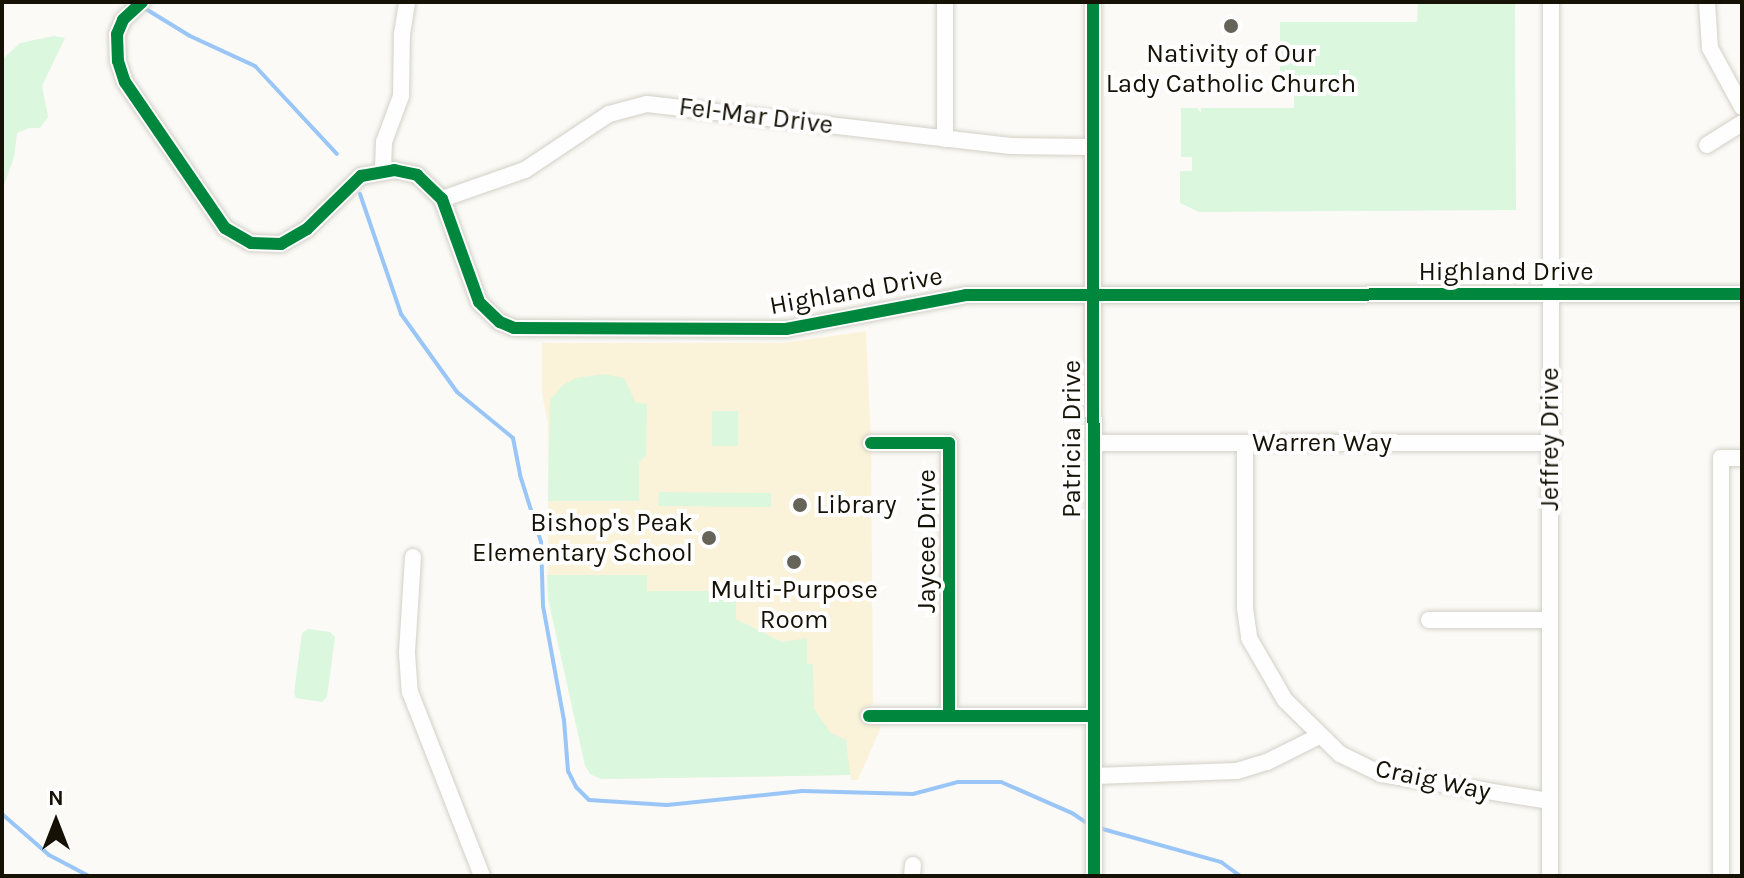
<!DOCTYPE html>
<html>
<head>
<meta charset="utf-8">
<style>
	body { margin:0 }
	#map { position:relative; width:1744px; height:878px; overflow:hidden; background:#fbfaf6; font-family:Karla,sans-serif }
	div>[style] { position:absolute }
	[style*='--x'] { left:calc(var(--x)*1px); top:calc(var(--y)*1px); width:calc(var(--w)*1px); rotate:calc(var(--a)*1deg) }
	.built>* { inset:0; background:#fbf3d9 }
	.green>* { inset:0; background:#dbf7de }
	.stream>* { height:4px; margin:-2px; padding:0 2px; transform-origin:2px; border-radius:2px; background:#99c6f7 }
	.roads { filter:drop-shadow(0 0 2px #d2d0c7) drop-shadow(0 0 2px #d2d0c7) }
	.minor>* { height:16px; margin:-8px; padding:0 8px; transform-origin:8px; border-radius:8px; background:#fefefe }
	.cycleway>* { height:12px; margin:-6px; padding:0 6px; transform-origin:6px; border-radius:6px; background:#00873e }
	.dots>* { width:22px; height:22px; translate:-50% -50%; box-sizing:border-box; border:4px solid #fff; border-radius:50% }
	span { translate:-50% -50%; white-space:nowrap; text-align:center; line-height:1.15; -webkit-text-stroke:8px #fff; paint-order:stroke }
	.poi-label { font-size:26px; color:#151105 }
	.left { translate:0 -50%; text-align:left }
	.right { translate:-100% -50%; text-align:right }
	.street-label { font-size:26px; color:#151105 }
	.frame { position:absolute; inset:0; border:4px solid #151105; pointer-events:none }
	.north { position:absolute; left:16px; top:782px; width:80px; height:80px; -webkit-text-stroke:6px #fff; paint-order:stroke; rotate:0deg; font-size:22px; font-weight:700; line-height:32px; text-align:center; color:#151105 }
	.north::after { content:''; display:block; margin:auto; width:28px; height:36px; background:#151105; clip-path:polygon(50% 0,100% 100%,50% 72%,0 100%) }
</style>
</head>
<body>
<div id="map">
	<div class="built">
		<div style="clip-path:polygon(866px 331px,871px 443px,873px 702px,869px 715px,881px 727px,858px 780px,851px 780px,850px 775px,601px 779px,590px 774px,585px 765px,548px 598px,548px 424px,542px 394px,542px 343px,784px 343px)"></div>
	</div>
	<div class="green">
		<div style="clip-path:polygon(1418px 2px,1515px 2px,1516px 210px,1199px 212px,1180px 203px,1180px 171px,1192px 171px,1192px 157px,1181px 157px,1181px 108px,1197px 108px,1201px 113px,1201px 108px,1294px 108px,1294px 87px,1280px 86px,1280px 22px,1417px 22px)"></div>
		<div style="clip-path:polygon(54px 36px,65px 38px,42px 86px,48px 117px,40px 128px,29px 128px,17px 133px,14px 157px,2px 191px,2px 60px,20px 43px)"></div>
		<div style="clip-path:polygon(604px 374px,624px 378px,636px 403px,647px 404px,646px 455px,639px 462px,639px 501px,548px 501px,550px 400px,563px 385px,576px 378px)"></div>
		<div style="clip-path:polygon(712px 411px,738px 411px,738px 446px,712px 446px)"></div>
		<div style="clip-path:polygon(659px 492px,771px 493px,771px 507px,658px 506px)"></div>
		<div style="clip-path:polygon(547px 575px,647px 575px,647px 591px,736px 591px,736px 619px,782px 642px,807px 638px,807px 664px,813px 664px,814px 709px,831px 733px,846px 740px,850px 775px,601px 779px,590px 774px,585px 765px,548px 598px)"></div>
		<div style="clip-path:polygon(308px 629px,330px 632px,335px 637px,327px 697px,322px 702px,296px 698px,294px 693px,302px 633px)"></div>
	</div>
	<div class="stream">
		<div style="--x:141;--y:6;--w:57;--a:31.5"></div>
		<div style="--x:190;--y:36;--w:72;--a:24.8"></div>
		<div style="--x:255;--y:66;--w:120;--a:47"></div>
		<div style="--x:360;--y:194;--w:127;--a:71.1"></div>
		<div style="--x:401;--y:314;--w:96;--a:54.3"></div>
		<div style="--x:457;--y:392;--w:72;--a:39.4"></div>
		<div style="--x:513;--y:438;--w:38;--a:79"></div>
		<div style="--x:520;--y:475;--w:70;--a:72.6"></div>
		<div style="--x:541;--y:542;--w:64;--a:88.2"></div>
		<div style="--x:543;--y:606;--w:116;--a:79.6"></div>
		<div style="--x:564;--y:720;--w:51;--a:85.5"></div>
		<div style="--x:568;--y:771;--w:18;--a:63"></div>
		<div style="--x:576;--y:787;--w:18;--a:45"></div>
		<div style="--x:589;--y:800;--w:78;--a:3.7"></div>
		<div style="--x:667;--y:805;--w:136;--a:-5.9"></div>
		<div style="--x:802;--y:791;--w:111;--a:1.5"></div>
		<div style="--x:913;--y:794;--w:47;--a:-14.9"></div>
		<div style="--x:958;--y:782;--w:43;--a:0"></div>
		<div style="--x:1001;--y:782;--w:77;--a:23.6"></div>
		<div style="--x:1072;--y:813;--w:23;--a:34"></div>
		<div style="--x:2;--y:814;--w:62;--a:41.1"></div>
		<div style="--x:49;--y:855;--w:45;--a:27.7"></div>
		<div style="--x:1099;--y:828;--w:127;--a:15.6"></div>
		<div style="--x:1221;--y:862;--w:24;--a:36"></div>
	</div>
	<div class="roads">
		<div class="minor">
			<div style="--x:142;--y:2;--w:26;--a:137"></div>
			<div style="--x:123;--y:20;--w:15;--a:113"></div>
			<div style="--x:117;--y:34;--w:27;--a:88"></div>
			<div style="--x:118;--y:61;--w:22;--a:72"></div>
			<div style="--x:125;--y:82;--w:177;--a:55.6"></div>
			<div style="--x:225;--y:228;--w:30;--a:30"></div>
			<div style="--x:251;--y:243;--w:30;--a:2"></div>
			<div style="--x:281;--y:244;--w:30;--a:-30"></div>
			<div style="--x:307;--y:229;--w:76;--a:-44.5"></div>
			<div style="--x:361;--y:176;--w:34;--a:-10"></div>
			<div style="--x:394;--y:170;--w:24;--a:12"></div>
			<div style="--x:417;--y:175;--w:35;--a:44"></div>
			<div style="--x:442;--y:199;--w:109;--a:70.2"></div>
			<div style="--x:479;--y:302;--w:29;--a:44"></div>
			<div style="--x:500;--y:322;--w:15;--a:23"></div>
			<div style="--x:514;--y:328;--w:272;--a:0.2"></div>
			<div style="--x:786;--y:329;--w:183;--a:-10.7"></div>
			<div style="--x:966;--y:295;--w:776;--a:-0.07"></div>
			<div style="--x:1093;--y:2;--w:874;--a:89.93"></div>
			<div style="--x:1707;--y:2;--w:46;--a:86.3"></div>
			<div style="--x:1710;--y:48;--w:67;--a:61.5"></div>
			<div style="--x:945;--y:139;--w:137;--a:-90"></div>
			<div style="--x:1707;--y:145;--w:41;--a:-32.2"></div>
			<div style="--x:383;--y:170;--w:28;--a:-88"></div>
			<div style="--x:384;--y:142;--w:49;--a:-69.7"></div>
			<div style="--x:401;--y:96;--w:62;--a:-89.1"></div>
			<div style="--x:402;--y:34;--w:32;--a:-81"></div>
			<div style="--x:442;--y:199;--w:88;--a:-19.3"></div>
			<div style="--x:525;--y:170;--w:101;--a:-33.7"></div>
			<div style="--x:609;--y:114;--w:39;--a:-15"></div>
			<div style="--x:647;--y:104;--w:366;--a:6.6"></div>
			<div style="--x:1011;--y:146;--w:82;--a:0.7"></div>
			<div style="--x:871;--y:443;--w:78;--a:0"></div>
			<div style="--x:949;--y:443;--w:273;--a:90"></div>
			<div style="--x:1094;--y:443;--w:456;--a:0"></div>
			<div style="--x:1245;--y:443;--w:165;--a:90"></div>
			<div style="--x:1245;--y:608;--w:30;--a:82"></div>
			<div style="--x:1249;--y:638;--w:72;--a:59.9"></div>
			<div style="--x:1285;--y:700;--w:77;--a:44.5"></div>
			<div style="--x:1340;--y:754;--w:46;--a:26"></div>
			<div style="--x:1381;--y:774;--w:171;--a:9.1"></div>
			<div style="--x:413;--y:557;--w:96;--a:93.6"></div>
			<div style="--x:407;--y:653;--w:39;--a:86"></div>
			<div style="--x:410;--y:692;--w:198;--a:68.6"></div>
			<div style="--x:1429;--y:620;--w:121;--a:0"></div>
			<div style="--x:869;--y:716;--w:225;--a:0"></div>
			<div style="--x:1094;--y:776;--w:143;--a:-2"></div>
			<div style="--x:1237;--y:771;--w:31;--a:-17"></div>
			<div style="--x:1267;--y:762;--w:58;--a:-26.6"></div>
			<div style="--x:912;--y:876;--w:11;--a:-85"></div>
			<div style="--x:1550;--y:876;--w:874;--a:-89.93"></div>
			<div style="--x:1721;--y:876;--w:418;--a:-90"></div>
			<div style="--x:1721;--y:458;--w:21;--a:0"></div>
		</div>
	</div>
	<div class="cycleway">
		<div style="--x:142;--y:2;--w:26;--a:137"></div>
		<div style="--x:123;--y:20;--w:15;--a:113"></div>
		<div style="--x:117;--y:34;--w:27;--a:88"></div>
		<div style="--x:118;--y:61;--w:22;--a:72"></div>
		<div style="--x:125;--y:82;--w:177;--a:55.6"></div>
		<div style="--x:225;--y:228;--w:30;--a:30"></div>
		<div style="--x:251;--y:243;--w:30;--a:2"></div>
		<div style="--x:281;--y:244;--w:30;--a:-30"></div>
		<div style="--x:307;--y:229;--w:76;--a:-44.5"></div>
		<div style="--x:361;--y:176;--w:34;--a:-10"></div>
		<div style="--x:394;--y:170;--w:24;--a:12"></div>
		<div style="--x:417;--y:175;--w:35;--a:44"></div>
		<div style="--x:442;--y:199;--w:109;--a:70.2"></div>
		<div style="--x:479;--y:302;--w:29;--a:44"></div>
		<div style="--x:500;--y:322;--w:15;--a:23"></div>
		<div style="--x:514;--y:328;--w:272;--a:0.2"></div>
		<div style="--x:786;--y:329;--w:183;--a:-10.7"></div>
		<div style="--x:966;--y:295;--w:776;--a:-0.07"></div>
		<div style="--x:1093;--y:2;--w:874;--a:89.93"></div>
		<div style="--x:871;--y:443;--w:78;--a:0"></div>
		<div style="--x:949;--y:443;--w:273;--a:90"></div>
		<div style="--x:869;--y:716;--w:225;--a:0"></div>
	</div>
	<div class="dots">
		<div style="left:1231px;top:26px;background:#666359"></div>
		<div style="left:800px;top:505px;background:#666359"></div>
		<div style="left:709px;top:538px;background:#666359"></div>
		<div style="left:794px;top:562px;background:#666359"></div>
	</div>
	<div class="poi-label">
		<span style="left:1231px;top:69px">Nativity of Our<br>Lady Catholic Church</span>
		<span class="left" style="left:816px;top:505px">Library</span>
		<span class="right" style="left:693px;top:538px">Bishop's Peak<br>Elementary School</span>
		<span style="left:794px;top:605px">Multi-Purpose<br>Room</span>
	</div>
	<div class="street-label">
		<span style="left:756px;top:116px;rotate:7deg">Fel-Mar Drive</span>
		<span style="left:1506px;top:272px">Highland Drive</span>
		<span style="left:856px;top:291px;rotate:-10deg">Highland Drive</span>
		<span style="left:1072px;top:439px;rotate:-90deg">Patricia Drive</span>
		<span style="left:1550px;top:439px;rotate:-90deg">Jeffrey Drive</span>
		<span style="left:1322px;top:443px">Warren Way</span>
		<span style="left:927px;top:541px;rotate:-90deg">Jaycee Drive</span>
		<span style="left:1433px;top:780px;rotate:12deg">Craig Way</span>
	</div>
	<div class="frame"></div>
	<div class="north">N</div>
</div>
</body>
</html>
